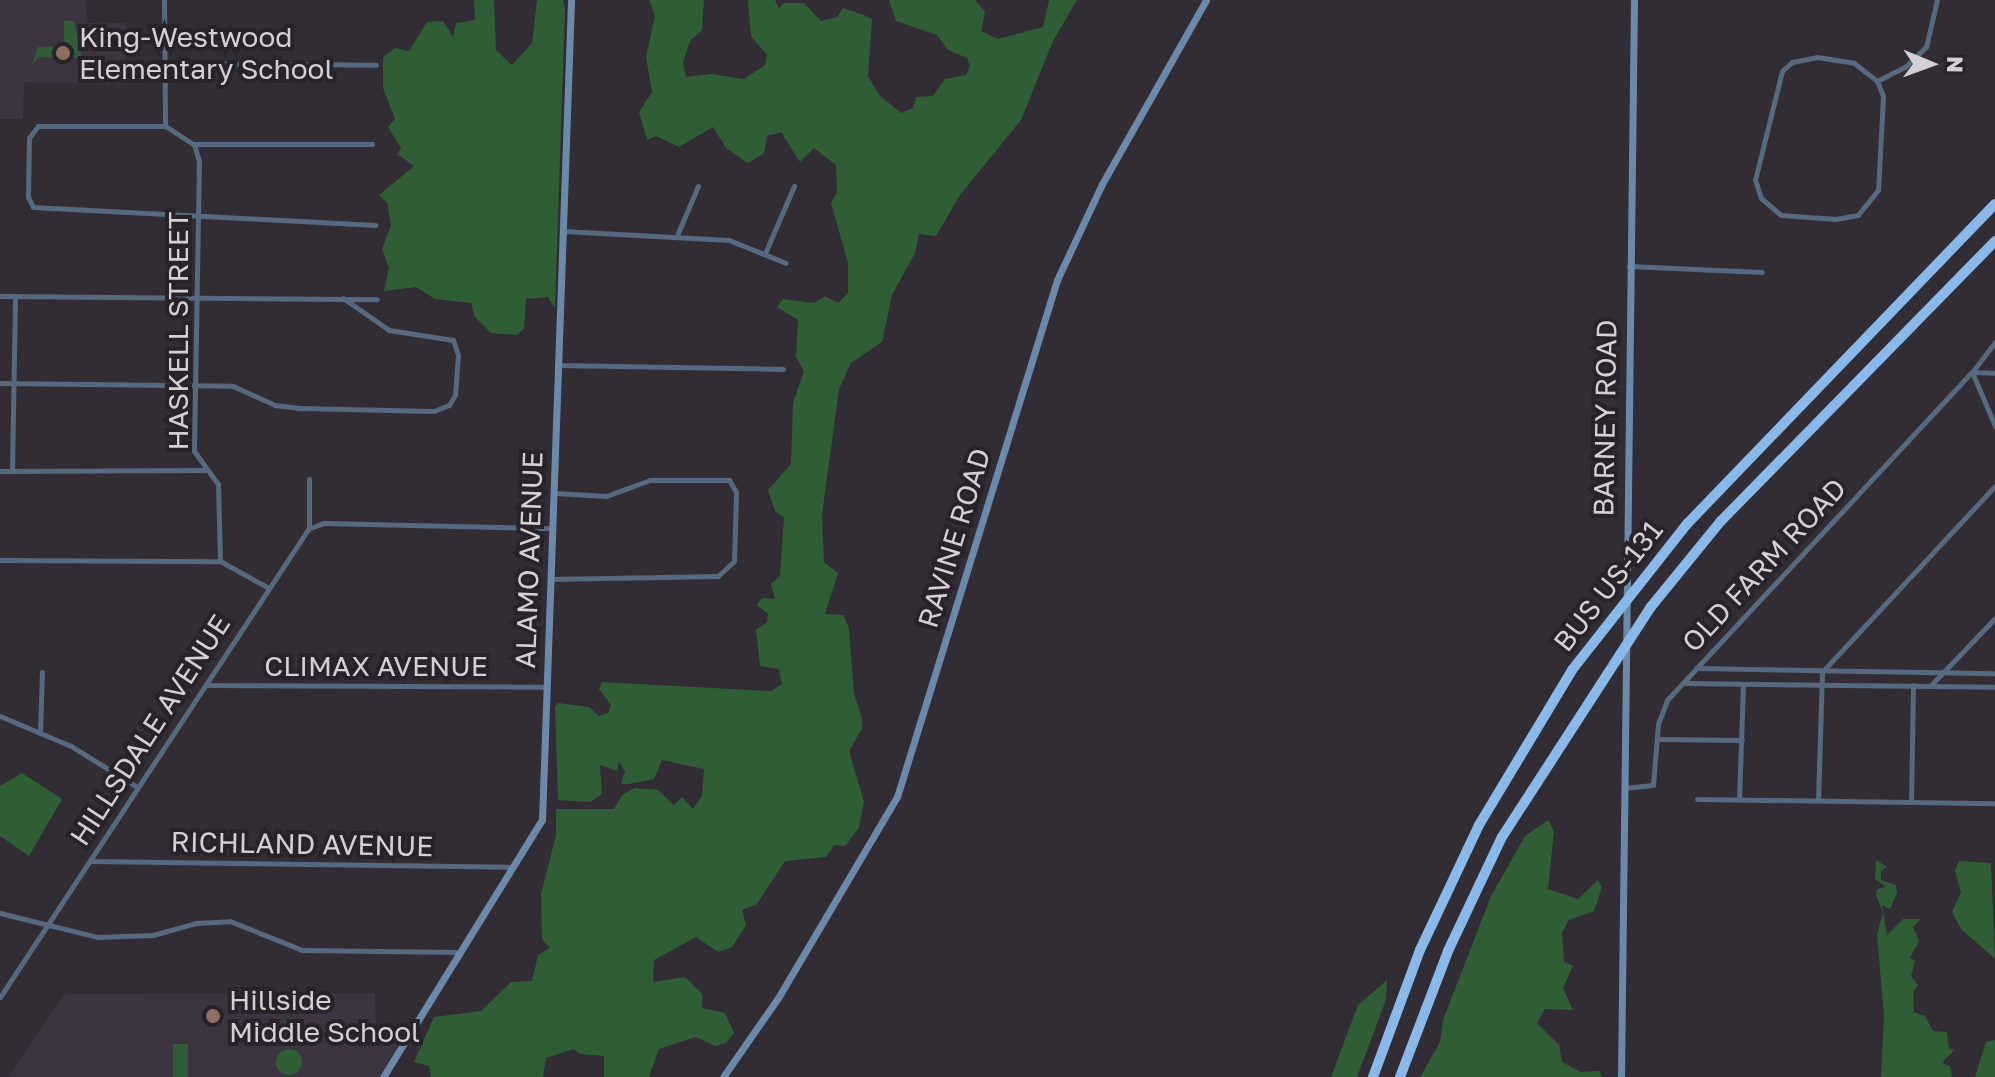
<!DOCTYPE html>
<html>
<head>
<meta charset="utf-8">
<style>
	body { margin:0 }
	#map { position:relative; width:1995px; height:1077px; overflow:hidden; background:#322c35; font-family:"Golos Text",sans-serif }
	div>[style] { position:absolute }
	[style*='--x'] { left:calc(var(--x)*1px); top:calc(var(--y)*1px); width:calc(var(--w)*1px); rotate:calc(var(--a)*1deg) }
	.built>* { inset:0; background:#3d3442 }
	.green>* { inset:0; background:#2f5d35 }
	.round { border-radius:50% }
	.street>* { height:5px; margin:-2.5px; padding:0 2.5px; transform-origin:2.5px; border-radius:2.5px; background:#56697e }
	.secondary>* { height:7px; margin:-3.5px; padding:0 3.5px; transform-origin:3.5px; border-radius:3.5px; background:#6b8aaa }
	.highway>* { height:10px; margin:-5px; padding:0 5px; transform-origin:5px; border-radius:5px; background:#89b9eb }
	.dots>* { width:22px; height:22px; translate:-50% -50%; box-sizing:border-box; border:4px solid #28232b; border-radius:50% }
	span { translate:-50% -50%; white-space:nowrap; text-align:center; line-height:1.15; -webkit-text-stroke:8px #28232b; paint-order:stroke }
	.poi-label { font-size:28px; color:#d3cfd5 }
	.left { translate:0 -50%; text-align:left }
	.street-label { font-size:28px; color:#d3cfd5 }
	.north { position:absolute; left:1891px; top:24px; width:80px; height:80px; -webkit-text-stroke:6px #28232b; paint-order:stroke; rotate:91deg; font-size:22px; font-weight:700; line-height:32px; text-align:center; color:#d3cfd5 }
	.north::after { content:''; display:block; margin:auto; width:28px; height:36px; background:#d3cfd5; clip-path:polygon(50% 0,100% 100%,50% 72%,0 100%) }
</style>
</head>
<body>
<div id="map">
	<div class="built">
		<div style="clip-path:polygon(0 0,86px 0,87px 23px,126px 23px,125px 84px,24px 82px,23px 119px,0 119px)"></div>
		<div style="clip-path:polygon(375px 993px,376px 1037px,402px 1039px,379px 1077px,8px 1077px,65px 994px)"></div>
	</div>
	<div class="green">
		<div style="clip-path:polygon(474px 0,494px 0,496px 50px,512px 65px,532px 43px,537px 0,563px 0,565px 8px,555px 308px,548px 297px,526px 299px,524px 329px,517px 335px,491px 333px,475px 317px,471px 303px,435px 299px,416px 287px,384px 291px,389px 268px,382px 249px,391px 225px,387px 203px,379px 195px,414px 166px,397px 154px,401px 148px,388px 127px,395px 119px,383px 88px,383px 57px,395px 48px,409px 51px,427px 22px,443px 21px,453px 37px,456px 23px,475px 20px)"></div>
		<div style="clip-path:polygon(649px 0,704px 0,702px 30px,690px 41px,683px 62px,686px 77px,711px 74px,744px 79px,765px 65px,767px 55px,751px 36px,748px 0,775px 0,779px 9px,783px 3px,804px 3px,821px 21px,837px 17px,843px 8px,864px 15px,872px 19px,868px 76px,879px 95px,901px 113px,913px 108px,916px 97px,933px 96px,945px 79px,966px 75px,970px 66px,967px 58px,948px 50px,937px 35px,896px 21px,889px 0,975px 0,985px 12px,981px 31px,998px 39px,1043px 27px,1049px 0,1077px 0,1053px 41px,1021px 120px,960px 195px,936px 236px,919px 234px,915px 253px,892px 295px,882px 342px,851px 363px,839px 389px,822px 515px,824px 562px,838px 573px,825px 614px,843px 615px,849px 628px,854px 694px,862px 718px,862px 729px,849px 751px,864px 802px,859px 828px,845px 846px,834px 845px,826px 857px,785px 861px,757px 904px,742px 910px,746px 925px,732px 947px,718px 952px,696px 937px,654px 960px,653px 982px,685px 977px,702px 994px,702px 1008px,725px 1013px,734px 1033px,726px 1043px,715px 1046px,696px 1037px,659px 1049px,649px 1077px,604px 1077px,604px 1056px,580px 1054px,574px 1049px,546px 1058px,543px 1077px,431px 1077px,429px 1066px,414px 1062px,434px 1017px,481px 1011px,511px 982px,532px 981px,538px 955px,550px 948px,542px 939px,541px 894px,556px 835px,556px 809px,614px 809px,623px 794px,635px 788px,658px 790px,674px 805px,682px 797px,693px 809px,702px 796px,704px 769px,662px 760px,654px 779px,629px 784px,621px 784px,625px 771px,619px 762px,617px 771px,600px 765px,602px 794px,590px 802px,558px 800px,555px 707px,558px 703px,589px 707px,599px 716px,608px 713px,611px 705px,599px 689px,602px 682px,771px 691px,782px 684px,779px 669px,760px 666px,756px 630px,767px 622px,768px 614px,757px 605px,762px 598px,775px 599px,771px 584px,780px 576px,784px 517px,775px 511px,768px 490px,791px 464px,793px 403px,804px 371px,796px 357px,798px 320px,777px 307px,783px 299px,814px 303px,825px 296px,838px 303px,848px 293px,848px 263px,831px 203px,837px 192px,836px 165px,814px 148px,800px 162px,781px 132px,767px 136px,764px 153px,748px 163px,726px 148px,713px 127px,679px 147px,656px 136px,647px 140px,639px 112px,652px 92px,646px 57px,655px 16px)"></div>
		<div style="clip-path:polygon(64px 21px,74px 21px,82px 58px,39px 57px,32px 65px,38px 47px,64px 46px)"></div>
		<div style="clip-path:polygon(22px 773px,62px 799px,29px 856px,0 836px,0 786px)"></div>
		<div style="clip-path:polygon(1548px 820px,1554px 831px,1548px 889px,1578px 899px,1598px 880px,1602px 887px,1594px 911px,1569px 920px,1562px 933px,1564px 962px,1573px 966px,1563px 988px,1573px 1010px,1545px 1009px,1537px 1023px,1559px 1045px,1562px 1062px,1581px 1072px,1599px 1071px,1602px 1077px,1420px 1077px,1440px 1042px,1443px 1020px,1491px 896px,1525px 836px)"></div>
		<div style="clip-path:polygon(1876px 860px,1887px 867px,1881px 871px,1881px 880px,1896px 885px,1897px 893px,1890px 909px,1882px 905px,1887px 935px,1903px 919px,1921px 919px,1913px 927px,1919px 941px,1910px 958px,1915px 961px,1911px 976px,1918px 985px,1913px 992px,1914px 1012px,1925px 1016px,1933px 1031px,1947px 1032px,1949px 1048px,1954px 1050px,1942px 1063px,1950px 1066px,1952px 1077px,1881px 1077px,1884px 1016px,1877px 934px,1883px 913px,1876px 895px,1877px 889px,1886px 887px,1875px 879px)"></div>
		<div style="clip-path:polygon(1959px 861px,1991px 863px,1995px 959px,1961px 929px,1952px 912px,1961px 892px,1955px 871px)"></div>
		<div style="clip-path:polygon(1387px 980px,1386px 1000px,1357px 1077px,1331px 1077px,1358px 1005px)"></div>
		<div class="round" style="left:280px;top:1020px;width:22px;height:22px"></div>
		<div style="clip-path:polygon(1995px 1040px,1995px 1077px,1975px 1077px,1986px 1042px)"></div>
		<div style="clip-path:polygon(173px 1044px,188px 1044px,188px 1077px,173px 1077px)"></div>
		<div class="round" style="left:276px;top:1049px;width:26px;height:26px"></div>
	</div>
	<div class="street">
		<div style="--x:164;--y:0;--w:126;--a:89.5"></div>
		<div style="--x:1817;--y:57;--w:37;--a:9"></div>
		<div style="--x:1854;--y:63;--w:29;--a:38"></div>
		<div style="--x:1877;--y:81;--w:16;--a:68"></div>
		<div style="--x:1883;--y:96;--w:94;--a:93"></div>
		<div style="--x:1878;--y:190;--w:32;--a:129"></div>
		<div style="--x:1858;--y:215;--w:22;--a:170"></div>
		<div style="--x:1836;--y:219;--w:55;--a:-175.8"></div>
		<div style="--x:1781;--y:215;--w:26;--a:-140"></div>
		<div style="--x:1761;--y:198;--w:19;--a:-108"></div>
		<div style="--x:1755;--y:180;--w:112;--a:-76.1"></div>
		<div style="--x:1782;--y:71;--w:13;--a:-42"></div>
		<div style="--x:1792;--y:62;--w:25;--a:-11"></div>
		<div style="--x:163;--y:63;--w:213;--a:0.5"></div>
		<div style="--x:1877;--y:81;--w:31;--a:-27"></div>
		<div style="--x:1905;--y:67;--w:29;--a:-44"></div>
		<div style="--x:1926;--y:47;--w:48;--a:-76.8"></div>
		<div style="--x:194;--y:144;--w:18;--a:74"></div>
		<div style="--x:199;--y:161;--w:290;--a:91"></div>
		<div style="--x:194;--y:451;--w:41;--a:54"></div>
		<div style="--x:218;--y:484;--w:77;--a:88.5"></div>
		<div style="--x:372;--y:144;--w:179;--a:180"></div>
		<div style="--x:193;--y:144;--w:33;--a:-147"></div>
		<div style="--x:165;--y:126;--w:127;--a:180"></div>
		<div style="--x:38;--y:126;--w:15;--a:127"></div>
		<div style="--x:29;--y:138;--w:59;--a:91"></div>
		<div style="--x:28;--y:197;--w:11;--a:63"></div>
		<div style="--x:33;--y:207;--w:343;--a:3"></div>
		<div style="--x:563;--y:231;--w:166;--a:3.1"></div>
		<div style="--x:729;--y:240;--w:61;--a:22"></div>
		<div style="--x:678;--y:233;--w:51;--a:-66.9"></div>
		<div style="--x:766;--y:251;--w:71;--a:-66.7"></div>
		<div style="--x:1629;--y:266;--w:133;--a:2.6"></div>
		<div style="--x:0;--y:296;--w:377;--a:0.5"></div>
		<div style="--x:1995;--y:342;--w:38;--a:127"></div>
		<div style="--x:1972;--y:372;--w:59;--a:66.9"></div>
		<div style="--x:557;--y:365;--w:226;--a:1"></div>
		<div style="--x:0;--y:383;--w:233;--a:0.7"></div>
		<div style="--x:233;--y:386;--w:46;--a:24.3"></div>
		<div style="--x:275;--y:405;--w:24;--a:7"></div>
		<div style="--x:299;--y:408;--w:135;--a:1.3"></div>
		<div style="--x:434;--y:411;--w:16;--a:-22"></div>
		<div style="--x:449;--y:405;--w:12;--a:-59"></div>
		<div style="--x:455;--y:395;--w:40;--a:-85.7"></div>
		<div style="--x:458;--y:355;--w:16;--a:-108"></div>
		<div style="--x:453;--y:340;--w:65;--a:-171.1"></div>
		<div style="--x:389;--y:330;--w:56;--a:-145.2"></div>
		<div style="--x:0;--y:471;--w:205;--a:-0.3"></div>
		<div style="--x:12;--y:471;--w:175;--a:-89"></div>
		<div style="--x:310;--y:528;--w:15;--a:-20"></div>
		<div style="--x:324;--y:523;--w:228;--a:1.3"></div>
		<div style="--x:0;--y:560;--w:220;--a:0.3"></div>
		<div style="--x:220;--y:561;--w:54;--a:29"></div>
		<div style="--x:551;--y:579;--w:167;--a:-1"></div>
		<div style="--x:718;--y:576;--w:22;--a:-43"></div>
		<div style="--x:734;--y:561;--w:69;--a:-88.3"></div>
		<div style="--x:736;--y:492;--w:14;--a:-120"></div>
		<div style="--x:729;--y:480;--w:79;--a:180"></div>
		<div style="--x:650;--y:480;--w:47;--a:160"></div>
		<div style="--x:606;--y:496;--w:52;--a:-176.7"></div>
		<div style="--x:1696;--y:668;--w:299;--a:1"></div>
		<div style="--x:1683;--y:683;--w:312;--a:0.7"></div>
		<div style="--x:1932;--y:684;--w:91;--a:-46.3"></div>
		<div style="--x:206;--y:685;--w:341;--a:0.3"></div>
		<div style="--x:0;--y:716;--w:77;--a:22.9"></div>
		<div style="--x:71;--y:746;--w:78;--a:31.8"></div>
		<div style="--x:40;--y:731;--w:59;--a:-88.1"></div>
		<div style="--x:1657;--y:739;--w:85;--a:0.7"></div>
		<div style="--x:1624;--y:788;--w:29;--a:-6"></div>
		<div style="--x:1653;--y:785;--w:61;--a:-85.3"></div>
		<div style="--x:1658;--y:724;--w:26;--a:-69"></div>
		<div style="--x:1667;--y:700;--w:448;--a:-47.1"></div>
		<div style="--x:1972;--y:372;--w:23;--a:2"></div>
		<div style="--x:1697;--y:799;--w:298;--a:0.8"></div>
		<div style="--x:1739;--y:800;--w:116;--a:-88"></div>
		<div style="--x:1818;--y:800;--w:128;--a:-88.2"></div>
		<div style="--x:1822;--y:672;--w:254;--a:-47.1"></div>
		<div style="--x:1911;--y:801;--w:116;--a:-89"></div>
		<div style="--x:90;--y:861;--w:422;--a:0.8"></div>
		<div style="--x:0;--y:913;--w:101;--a:13.8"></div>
		<div style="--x:98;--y:937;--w:55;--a:-2.1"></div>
		<div style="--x:153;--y:935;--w:45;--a:-15.6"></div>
		<div style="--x:196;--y:923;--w:34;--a:-3"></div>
		<div style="--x:230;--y:921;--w:78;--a:21.9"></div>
		<div style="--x:302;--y:950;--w:158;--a:0.7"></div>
		<div style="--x:0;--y:997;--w:562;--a:-56.62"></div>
		<div style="--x:309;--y:528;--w:49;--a:-90"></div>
	</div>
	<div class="secondary">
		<div style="--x:383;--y:1077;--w:302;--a:-58.3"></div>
		<div style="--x:542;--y:820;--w:821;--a:-87.97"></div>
		<div style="--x:723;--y:1077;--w:96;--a:-55.2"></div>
		<div style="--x:778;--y:998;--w:234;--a:-59.4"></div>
		<div style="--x:897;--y:797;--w:541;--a:-72.8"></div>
		<div style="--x:1057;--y:280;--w:106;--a:-64.9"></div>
		<div style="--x:1102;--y:184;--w:211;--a:-60.5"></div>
		<div style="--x:1621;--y:1077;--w:1077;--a:-89.31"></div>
	</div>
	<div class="highway">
		<div style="--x:1373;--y:1077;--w:135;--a:-69.7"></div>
		<div style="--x:1420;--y:950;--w:138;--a:-64.7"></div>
		<div style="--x:1479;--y:825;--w:181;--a:-59"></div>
		<div style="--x:1572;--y:670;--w:186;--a:-51.8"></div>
		<div style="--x:1687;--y:524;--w:444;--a:-46.1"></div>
		<div style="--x:1400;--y:1077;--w:135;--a:-69.1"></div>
		<div style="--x:1448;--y:951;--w:126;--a:-64.7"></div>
		<div style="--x:1502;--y:837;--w:273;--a:-57.1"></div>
		<div style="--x:1650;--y:608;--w:112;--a:-50.8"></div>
		<div style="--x:1721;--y:521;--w:392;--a:-45.6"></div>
	</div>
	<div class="dots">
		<div style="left:63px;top:53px;background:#8d6e63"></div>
		<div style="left:213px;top:1016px;background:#8d6e63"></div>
	</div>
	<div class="poi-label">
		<span class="left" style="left:79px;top:53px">King-Westwood<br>Elementary School</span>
		<span class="left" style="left:229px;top:1016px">Hillside<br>Middle School</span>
	</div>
	<div class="street-label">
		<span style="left:178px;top:331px;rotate:-90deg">HASKELL STREET</span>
		<span style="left:1605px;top:418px;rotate:-89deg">BARNEY ROAD</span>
		<span style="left:954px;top:538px;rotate:-73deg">RAVINE ROAD</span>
		<span style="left:529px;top:560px;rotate:-88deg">ALAMO AVENUE</span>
		<span style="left:1764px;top:565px;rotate:-47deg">OLD FARM ROAD</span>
		<span style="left:1608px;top:586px;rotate:-52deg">BUS US-131</span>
		<span style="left:376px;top:666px">CLIMAX AVENUE</span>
		<span style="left:150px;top:730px;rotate:-57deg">HILLSDALE AVENUE</span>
		<span style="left:302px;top:844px;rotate:1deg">RICHLAND AVENUE</span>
	</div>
	<div class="north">N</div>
</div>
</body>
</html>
